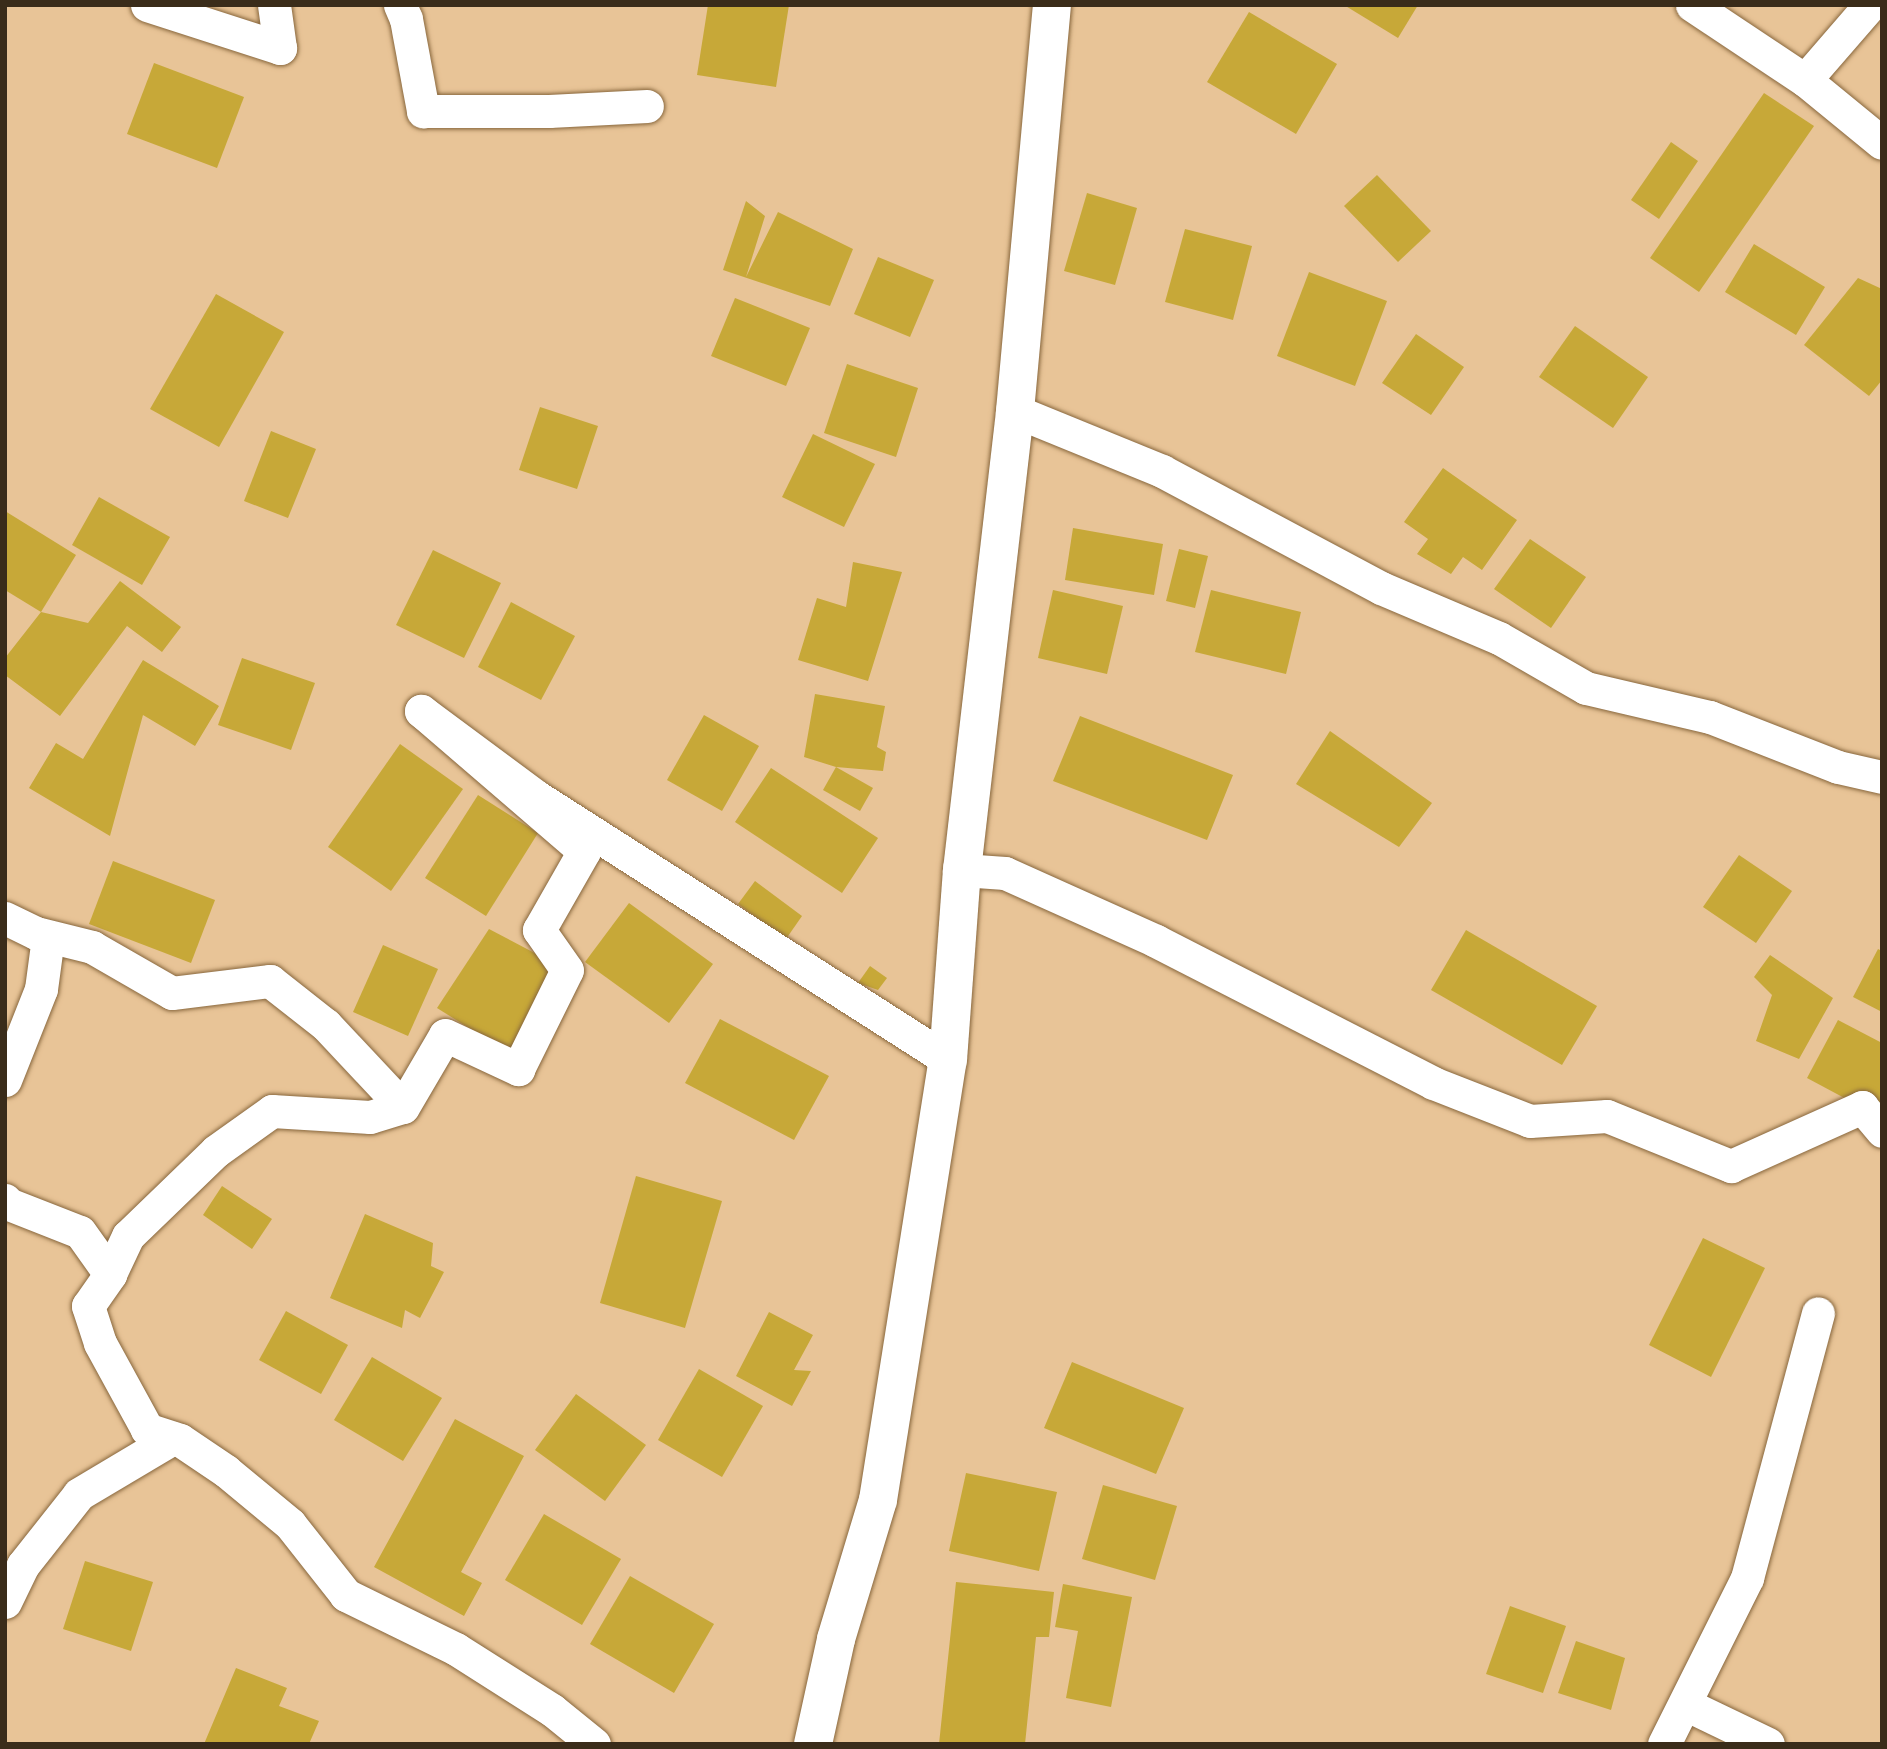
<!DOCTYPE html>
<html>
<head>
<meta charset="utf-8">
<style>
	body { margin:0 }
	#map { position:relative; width:1887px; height:1749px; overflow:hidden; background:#e8c497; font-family:Commissioner,sans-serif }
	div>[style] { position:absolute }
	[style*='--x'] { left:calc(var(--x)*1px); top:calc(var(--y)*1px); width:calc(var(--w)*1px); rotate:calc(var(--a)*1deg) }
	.building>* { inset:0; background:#c7a838 }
	.roads { filter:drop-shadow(0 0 2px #88673d) drop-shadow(0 0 2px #88673d) }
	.minor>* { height:33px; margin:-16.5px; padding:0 16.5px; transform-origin:16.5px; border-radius:16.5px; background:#fff }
	.tertiary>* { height:38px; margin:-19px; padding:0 19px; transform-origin:19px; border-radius:19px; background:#fff }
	span { translate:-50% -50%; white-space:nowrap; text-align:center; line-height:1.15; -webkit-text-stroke:5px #f6d1a4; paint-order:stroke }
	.frame { position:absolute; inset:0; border:7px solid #3a2c1a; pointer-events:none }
</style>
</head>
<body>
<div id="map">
	<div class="building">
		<div style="clip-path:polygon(708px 5px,789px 5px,776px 87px,697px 75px)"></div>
		<div style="clip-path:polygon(1344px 5px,1418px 5px,1398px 38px)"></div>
		<div style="clip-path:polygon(1249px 12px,1337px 64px,1296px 134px,1207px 82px)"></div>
		<div style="clip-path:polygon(154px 63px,244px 97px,217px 168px,127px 134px)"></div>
		<div style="clip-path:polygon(1764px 93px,1814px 126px,1699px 292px,1650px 258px)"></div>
		<div style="clip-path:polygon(1671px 142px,1698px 161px,1659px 219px,1631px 200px)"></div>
		<div style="clip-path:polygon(1377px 175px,1431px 231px,1398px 262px,1344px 206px)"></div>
		<div style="clip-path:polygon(1087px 193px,1137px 208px,1115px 285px,1064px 271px)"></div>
		<div style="clip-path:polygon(746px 201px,765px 216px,746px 277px,778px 212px,853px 249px,830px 306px,723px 270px)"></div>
		<div style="clip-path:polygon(1185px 229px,1252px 246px,1233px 320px,1165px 302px)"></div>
		<div style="clip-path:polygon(1754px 244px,1825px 287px,1796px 335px,1725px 292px)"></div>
		<div style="clip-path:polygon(878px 257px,934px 280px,910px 337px,854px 314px)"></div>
		<div style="clip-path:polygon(1309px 272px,1387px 301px,1355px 386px,1277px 356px)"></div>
		<div style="clip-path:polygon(1858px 278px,1882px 289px,1882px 380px,1869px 396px,1804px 345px)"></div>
		<div style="clip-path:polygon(216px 294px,284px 332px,219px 447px,150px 409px)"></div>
		<div style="clip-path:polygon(735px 298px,810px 328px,786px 386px,711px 356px)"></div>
		<div style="clip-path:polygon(1575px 326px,1648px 377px,1613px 428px,1539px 377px)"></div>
		<div style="clip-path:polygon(1416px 334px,1464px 367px,1431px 415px,1382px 383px)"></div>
		<div style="clip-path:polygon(847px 364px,918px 388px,896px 457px,824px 433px)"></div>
		<div style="clip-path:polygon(540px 407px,598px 426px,577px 489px,519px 470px)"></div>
		<div style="clip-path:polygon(271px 431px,316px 449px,288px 518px,244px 501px)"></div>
		<div style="clip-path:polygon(813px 434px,875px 464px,844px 527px,782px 497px)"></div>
		<div style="clip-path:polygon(1443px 468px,1517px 520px,1482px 570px,1463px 557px,1451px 574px,1417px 554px,1428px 539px,1404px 522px)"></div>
		<div style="clip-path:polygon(99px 497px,170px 537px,142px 585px,72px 545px)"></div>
		<div style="clip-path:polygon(5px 511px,76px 555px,41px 612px,5px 590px)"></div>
		<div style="clip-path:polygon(1073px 528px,1163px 544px,1154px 595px,1065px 580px)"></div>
		<div style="clip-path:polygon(1530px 539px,1586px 577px,1551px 628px,1494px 589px)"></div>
		<div style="clip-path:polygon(1179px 549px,1208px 556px,1195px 608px,1166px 601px)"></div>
		<div style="clip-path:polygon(433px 550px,501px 583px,464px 658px,396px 625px)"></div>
		<div style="clip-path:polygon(853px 562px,902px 572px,868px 681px,798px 660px,817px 598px,846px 607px)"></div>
		<div style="clip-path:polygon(120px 581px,181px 627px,162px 652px,127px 626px,60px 716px,5px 675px,5px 658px,41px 612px,88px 623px)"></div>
		<div style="clip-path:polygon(1053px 590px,1123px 606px,1107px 674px,1038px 658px)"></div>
		<div style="clip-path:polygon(1211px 590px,1301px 612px,1286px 674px,1195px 652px)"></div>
		<div style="clip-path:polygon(511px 602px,575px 636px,541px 700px,478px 667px)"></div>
		<div style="clip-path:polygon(242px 658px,315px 683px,291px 750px,218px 725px)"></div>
		<div style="clip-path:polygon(143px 660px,219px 706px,195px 746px,143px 715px,110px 836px,29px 788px,56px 743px,83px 759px)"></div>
		<div style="clip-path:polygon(815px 694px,885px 706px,877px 747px,886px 752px,883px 771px,836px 767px,804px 757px)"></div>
		<div style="clip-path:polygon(704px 715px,759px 746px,722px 811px,667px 780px)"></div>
		<div style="clip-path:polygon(1080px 716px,1233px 775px,1207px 840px,1053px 781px)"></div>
		<div style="clip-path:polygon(1330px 731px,1432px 803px,1399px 847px,1296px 784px)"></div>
		<div style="clip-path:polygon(400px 744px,463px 789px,391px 891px,328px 847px)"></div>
		<div style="clip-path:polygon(836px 767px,873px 788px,860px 811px,823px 790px)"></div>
		<div style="clip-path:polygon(771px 768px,878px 838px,842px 893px,735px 822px)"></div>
		<div style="clip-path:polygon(478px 795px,538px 833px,486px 916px,425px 878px)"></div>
		<div style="clip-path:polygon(1739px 855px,1792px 891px,1756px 943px,1703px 907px)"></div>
		<div style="clip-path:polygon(113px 861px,215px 900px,191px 963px,89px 924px)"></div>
		<div style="clip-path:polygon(755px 881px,802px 916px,786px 939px,738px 904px)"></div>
		<div style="clip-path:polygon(629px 903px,713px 964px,669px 1023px,585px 962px)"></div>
		<div style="clip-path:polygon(489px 929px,563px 968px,509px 1053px,437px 1008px)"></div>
		<div style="clip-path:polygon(1466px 930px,1597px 1006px,1562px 1065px,1431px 990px)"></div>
		<div style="clip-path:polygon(383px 945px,438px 969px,408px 1036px,353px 1012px)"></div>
		<div style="clip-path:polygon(1878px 949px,1882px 951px,1882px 1012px,1853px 997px)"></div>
		<div style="clip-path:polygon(1770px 955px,1833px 998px,1799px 1059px,1756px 1041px,1772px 995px,1754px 977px)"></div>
		<div style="clip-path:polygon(870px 966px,887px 978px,878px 990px,858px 983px)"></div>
		<div style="clip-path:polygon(720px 1019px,829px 1076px,794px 1140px,685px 1083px)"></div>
		<div style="clip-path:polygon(1838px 1020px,1882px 1043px,1880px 1117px,1807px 1078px)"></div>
		<div style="clip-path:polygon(636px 1176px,722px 1201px,685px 1328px,600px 1303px)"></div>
		<div style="clip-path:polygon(222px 1186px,272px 1219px,252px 1249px,203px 1215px)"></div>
		<div style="clip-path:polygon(365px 1214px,433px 1243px,431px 1266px,444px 1272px,420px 1318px,405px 1310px,402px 1328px,330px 1298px)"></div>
		<div style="clip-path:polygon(1703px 1238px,1765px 1268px,1711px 1377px,1649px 1345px)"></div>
		<div style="clip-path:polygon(286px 1311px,348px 1345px,321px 1394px,259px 1360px)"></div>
		<div style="clip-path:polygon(769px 1312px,813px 1335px,794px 1370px,811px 1371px,792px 1406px,736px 1376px)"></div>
		<div style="clip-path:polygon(372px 1357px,442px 1398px,403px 1461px,334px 1420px)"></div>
		<div style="clip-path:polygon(1072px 1362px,1184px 1408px,1156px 1474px,1044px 1428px)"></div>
		<div style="clip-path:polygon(699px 1369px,763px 1406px,722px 1477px,658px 1440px)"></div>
		<div style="clip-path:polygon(576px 1394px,646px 1445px,605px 1501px,535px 1450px)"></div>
		<div style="clip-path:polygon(455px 1419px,524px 1456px,461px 1572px,482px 1583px,464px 1616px,374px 1567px)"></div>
		<div style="clip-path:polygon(966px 1473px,1057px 1492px,1039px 1571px,949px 1551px)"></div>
		<div style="clip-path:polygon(1103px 1485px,1177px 1506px,1155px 1580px,1082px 1559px)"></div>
		<div style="clip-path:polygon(544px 1514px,621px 1559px,582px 1625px,505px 1580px)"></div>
		<div style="clip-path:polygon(85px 1561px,153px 1582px,131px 1651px,63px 1629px)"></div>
		<div style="clip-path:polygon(630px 1576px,714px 1624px,674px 1693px,590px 1644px)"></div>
		<div style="clip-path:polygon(956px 1582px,1054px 1592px,1049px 1637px,1036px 1637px,1025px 1744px,939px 1744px)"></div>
		<div style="clip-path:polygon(1063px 1584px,1132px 1597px,1111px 1707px,1066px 1698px,1078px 1631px,1055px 1627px)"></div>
		<div style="clip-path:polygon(1510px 1606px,1566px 1626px,1543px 1693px,1486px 1674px)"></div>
		<div style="clip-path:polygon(1576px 1641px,1625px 1658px,1611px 1710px,1558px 1693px)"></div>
		<div style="clip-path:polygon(236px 1668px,287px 1688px,279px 1706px,319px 1721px,309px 1744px,204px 1744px)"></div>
	</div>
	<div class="roads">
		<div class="minor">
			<div style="--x:147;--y:5;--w:140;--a:17.9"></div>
			<div style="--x:280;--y:48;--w:43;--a:-97.9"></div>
			<div style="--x:400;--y:5;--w:15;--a:67"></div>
			<div style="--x:406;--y:19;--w:94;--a:79.5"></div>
			<div style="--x:423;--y:111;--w:126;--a:0"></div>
			<div style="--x:549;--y:111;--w:98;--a:-2.9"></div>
			<div style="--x:1692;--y:5;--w:136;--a:33.6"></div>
			<div style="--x:1805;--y:80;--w:99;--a:39.3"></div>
			<div style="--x:1805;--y:80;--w:99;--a:-49.1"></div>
			<div style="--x:1015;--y:411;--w:159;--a:22.2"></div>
			<div style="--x:1162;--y:471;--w:248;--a:28.1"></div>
			<div style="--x:1381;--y:588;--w:128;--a:23"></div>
			<div style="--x:1499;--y:638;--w:100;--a:29.9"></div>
			<div style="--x:1586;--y:688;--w:127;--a:13.2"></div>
			<div style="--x:1710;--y:717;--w:137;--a:21.3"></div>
			<div style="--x:1838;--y:767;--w:45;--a:12.8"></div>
			<div style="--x:962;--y:870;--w:43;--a:4"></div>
			<div style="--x:1005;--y:873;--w:166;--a:24.2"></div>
			<div style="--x:1156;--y:941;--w:311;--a:27.1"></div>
			<div style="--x:1433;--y:1083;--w:104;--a:21.4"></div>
			<div style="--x:1530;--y:1121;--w:77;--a:-3.7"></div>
			<div style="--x:1607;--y:1116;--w:134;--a:22"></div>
			<div style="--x:1731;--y:1166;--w:144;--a:-24.2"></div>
			<div style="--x:1862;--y:1107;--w:31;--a:50"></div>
			<div style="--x:5;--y:918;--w:34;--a:26"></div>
			<div style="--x:36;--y:933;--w:58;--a:14"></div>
			<div style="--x:92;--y:947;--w:92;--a:29.9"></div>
			<div style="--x:172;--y:993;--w:99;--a:-7"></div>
			<div style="--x:270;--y:981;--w:71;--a:38.2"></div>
			<div style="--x:326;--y:1025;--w:112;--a:46.8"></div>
			<div style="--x:5;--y:1080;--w:98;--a:-68.4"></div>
			<div style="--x:41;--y:989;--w:52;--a:-82.3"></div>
			<div style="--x:5;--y:1200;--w:3;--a:72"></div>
			<div style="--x:6;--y:1203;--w:79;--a:21.4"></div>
			<div style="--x:80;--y:1232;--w:52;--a:54.5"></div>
			<div style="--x:5;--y:1602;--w:41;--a:-64.1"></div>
			<div style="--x:23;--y:1565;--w:90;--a:-51.7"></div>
			<div style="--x:79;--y:1494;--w:109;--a:-30.8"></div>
			<div style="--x:1685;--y:1704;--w:92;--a:25.7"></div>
			<div style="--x:594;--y:1744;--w:54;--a:-141"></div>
			<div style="--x:552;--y:1710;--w:114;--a:-147.6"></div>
			<div style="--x:456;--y:1649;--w:123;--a:-153.9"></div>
			<div style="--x:346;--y:1595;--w:90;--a:-128.3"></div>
			<div style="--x:290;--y:1524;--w:83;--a:-140.4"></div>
			<div style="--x:226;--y:1471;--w:55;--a:-146"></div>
			<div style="--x:180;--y:1440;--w:35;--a:-162"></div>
			<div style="--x:147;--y:1429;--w:98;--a:-118.7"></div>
			<div style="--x:100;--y:1343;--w:39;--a:-108"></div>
			<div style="--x:88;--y:1306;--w:39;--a:-55"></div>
			<div style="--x:110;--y:1274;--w:42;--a:-64.7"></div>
			<div style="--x:128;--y:1236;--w:122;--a:-44"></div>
			<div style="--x:216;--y:1151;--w:69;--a:-35.5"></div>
			<div style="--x:272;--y:1111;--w:98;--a:3.5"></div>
			<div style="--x:370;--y:1117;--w:34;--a:-17"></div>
			<div style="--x:403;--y:1107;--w:83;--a:-59.7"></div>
			<div style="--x:445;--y:1035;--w:81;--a:25"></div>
			<div style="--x:518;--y:1069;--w:110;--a:-63.7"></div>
			<div style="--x:567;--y:970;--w:49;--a:-125"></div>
			<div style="--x:539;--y:930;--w:91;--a:-60.3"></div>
			<div style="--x:584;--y:851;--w:215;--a:-139.3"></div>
			<div style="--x:421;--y:711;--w:144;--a:36.6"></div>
			<div style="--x:537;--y:797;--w:488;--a:32.6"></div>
			<div style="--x:1664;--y:1744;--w:186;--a:-63.4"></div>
			<div style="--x:1747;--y:1578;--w:274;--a:-75"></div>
		</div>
		<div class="tertiary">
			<div style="--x:813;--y:1744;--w:107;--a:-77.6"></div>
			<div style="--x:836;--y:1639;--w:145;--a:-73.2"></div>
			<div style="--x:878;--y:1500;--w:446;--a:-81"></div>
			<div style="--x:948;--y:1060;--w:191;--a:-85.8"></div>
			<div style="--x:962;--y:870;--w:462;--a:-83.4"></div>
			<div style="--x:1015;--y:411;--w:408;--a:-84.8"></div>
		</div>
	</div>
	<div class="frame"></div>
</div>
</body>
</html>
